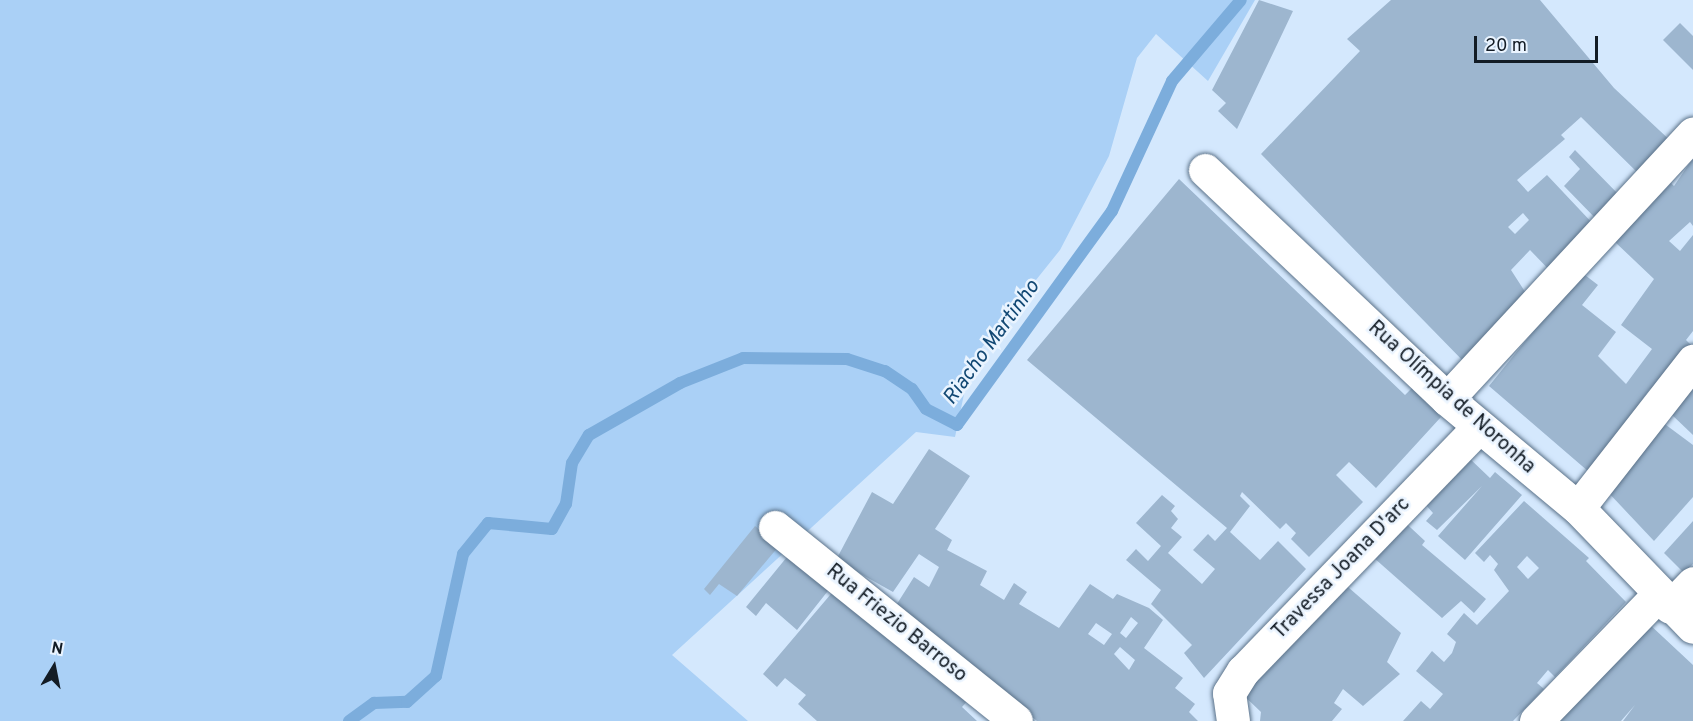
<!DOCTYPE html>
<html>
<head>
<meta charset="utf-8">
<style>
	body { margin:0 }
	#map { position:relative; width:1693px; height:721px; overflow:hidden; background:#d4e8fd; font-family:Overpass,sans-serif }
	div>[style] { position:absolute }
	[style*='--x'] { left:calc(var(--x)*1px); top:calc(var(--y)*1px); width:calc(var(--w)*1px); rotate:calc(var(--a)*1deg) }
	.green>* { inset:0; background:#aad0f6 }
	.stream>* { height:12px; margin:-6px; padding:0 6px; transform-origin:6px; border-radius:6px; background:#7caddc }
	.building>* { inset:0; background:#9db6cf }
	.roads { filter:drop-shadow(0 0 2px #5b7289) drop-shadow(0 0 2px #5b7289) }
	.minor>* { height:33px; margin:-16.5px; padding:0 16.5px; transform-origin:16.5px; border-radius:16.5px; background:#fff }
	span { translate:-50% -50%; white-space:nowrap; text-align:center; line-height:1.15; -webkit-text-stroke:5px #eaf4ff; paint-order:stroke }
	.street-label { font-size:20px; color:#131c25 }
	.water-label { font-size:21px; color:#124874; font-style:italic }
	.north { position:absolute; left:24px; top:637px; width:60px; height:60px; -webkit-text-stroke:4px #eaf4ff; paint-order:stroke; rotate:10deg; font-size:16px; font-weight:700; line-height:24px; text-align:center; color:#131c25 }
	.north::after { content:''; display:block; margin:auto; width:21px; height:27px; background:#131c25; clip-path:polygon(50% 0,100% 100%,50% 72%,0 100%) }
	.scale { position:absolute; left:1474px; top:36px; width:124px; height:27px; box-sizing:border-box; border:3px solid #131c25; border-top:0; padding-left:8px; font-size:18px; line-height:21px; white-space:nowrap; color:#131c25; -webkit-text-stroke:4px #eaf4ff; paint-order:stroke }
</style>
</head>
<body>
<div id="map">
	<div class="green">
		<div style="clip-path:polygon(0 0,1255px 0,1208px 81px,1156px 34px,1137px 58px,1109px 156px,1060px 250px,971px 361px,955px 437px,916px 432px,672px 655px,748px 721px,0 721px)"></div>
	</div>
	<div class="stream">
		<div style="--x:349;--y:721;--w:31;--a:-36"></div>
		<div style="--x:374;--y:703;--w:33;--a:-2"></div>
		<div style="--x:407;--y:702;--w:39;--a:-42"></div>
		<div style="--x:436;--y:676;--w:125;--a:-77.5"></div>
		<div style="--x:463;--y:554;--w:40;--a:-51"></div>
		<div style="--x:488;--y:523;--w:64;--a:5.4"></div>
		<div style="--x:552;--y:529;--w:29;--a:-61"></div>
		<div style="--x:566;--y:504;--w:41;--a:-81.7"></div>
		<div style="--x:572;--y:463;--w:33;--a:-59"></div>
		<div style="--x:589;--y:435;--w:105;--a:-29.7"></div>
		<div style="--x:680;--y:383;--w:68;--a:-21.6"></div>
		<div style="--x:743;--y:358;--w:104;--a:0.6"></div>
		<div style="--x:847;--y:359;--w:40;--a:18"></div>
		<div style="--x:885;--y:371;--w:32;--a:34"></div>
		<div style="--x:912;--y:389;--w:24;--a:55"></div>
		<div style="--x:926;--y:409;--w:35;--a:27"></div>
		<div style="--x:957;--y:425;--w:264;--a:-54.1"></div>
		<div style="--x:1112;--y:211;--w:143;--a:-65.2"></div>
		<div style="--x:1172;--y:81;--w:106;--a:-49.6"></div>
	</div>
	<div class="building">
		<div style="clip-path:polygon(1259px 0,1293px 11px,1237px 129px,1218px 111px,1226px 103px,1212px 90px)"></div>
		<div style="clip-path:polygon(evenodd,1391px 0,1540px 0,1614px 88px,1674px 144px,1643px 178px,1581px 117px,1561px 135px,1565px 139px,1517px 180px,1528px 192px,1547px 175px,1596px 227px,1557px 278px,1530px 250px,1511px 270px,1529px 298px,1469px 367px,1261px 154px,1360px 51px,1347px 39px,1391px 0,1523px 213px,1529px 220px,1515px 234px,1508px 227px,1523px 213px)"></div>
		<div style="clip-path:polygon(1680px 23px,1693px 36px,1693px 70px,1663px 40px)"></div>
		<div style="clip-path:polygon(1575px 150px,1623px 199px,1600px 223px,1564px 186px,1580px 169px,1569px 157px)"></div>
		<div style="clip-path:polygon(1693px 158px,1693px 226px,1690px 222px,1669px 241px,1680px 251px,1693px 235px,1693px 331px,1686px 340px,1692px 346px,1657px 395px,1650px 389px,1639px 404px,1596px 478px,1489px 386px,1581px 272px,1598px 285px,1582px 305px,1616px 332px,1598px 356px,1626px 384px,1652px 349px,1621px 325px,1654px 279px,1614px 241px,1671px 183px,1674px 186px)"></div>
		<div style="clip-path:polygon(1179px 179px,1405px 395px,1412px 388px,1441px 417px,1376px 488px,1349px 462px,1336px 475px,1363px 502px,1309px 557px,1291px 539px,1296px 533px,1286px 523px,1280px 529px,1242px 492px,1240px 496px,1250px 506px,1230px 532px,1260px 560px,1278px 541px,1306px 569px,1204px 678px,1184px 653px,1192px 645px,1151px 604px,1161px 590px,1126px 560px,1136px 549px,1148px 561px,1161px 546px,1136px 523px,1162px 495px,1175px 506px,1171px 511px,1178px 519px,1171px 528px,1182px 537px,1168px 553px,1202px 584px,1215px 569px,1193px 550px,1208px 534px,1215px 541px,1227px 528px,1027px 360px)"></div>
		<div style="clip-path:polygon(1693px 365px,1693px 435px,1670px 413px)"></div>
		<div style="clip-path:polygon(1662px 422px,1693px 445px,1693px 497px,1654px 541px,1606px 490px)"></div>
		<div style="clip-path:polygon(evenodd,929px 449px,970px 476px,935px 529px,952px 540px,947px 550px,987px 571px,980px 585px,1004px 600px,1014px 583px,1027px 592px,1019px 604px,1059px 628px,1090px 584px,1113px 599px,1117px 594px,1149px 608px,1163px 620px,1144px 648px,1183px 678px,1175px 688px,1195px 704px,1189px 712px,1198px 721px,1037px 721px,895px 607px,914px 577px,929px 587px,939px 567px,919px 554px,893px 592px,836px 560px,872px 492px,893px 504px,929px 449px,1131px 617px,1138px 623px,1126px 638px,1120px 633px,1131px 617px,929px 449px,1096px 623px,1112px 634px,1104px 645px,1088px 634px,1096px 623px,929px 449px,1120px 647px,1135px 660px,1129px 670px,1114px 654px,1120px 647px)"></div>
		<div style="clip-path:polygon(1468px 457px,1490px 478px,1495px 472px,1522px 495px,1465px 560px,1438px 536px,1482px 486px,1437px 530px,1426px 521px,1433px 513px,1424px 503px)"></div>
		<div style="clip-path:polygon(evenodd,1524px 501px,1589px 558px,1586px 561px,1626px 602px,1555px 677px,1548px 670px,1537px 683px,1544px 689px,1513px 721px,1403px 721px,1421px 701px,1430px 709px,1443px 694px,1416px 671px,1432px 651px,1444px 662px,1452px 653px,1456px 642px,1447px 634px,1464px 613px,1477px 625px,1509px 591px,1494px 570px,1498px 564px,1490px 555px,1484px 562px,1475px 553px,1524px 501px,1527px 556px,1539px 568px,1528px 579px,1517px 567px,1527px 556px)"></div>
		<div style="clip-path:polygon(1397px 515px,1425px 541px,1422px 545px,1486px 599px,1474px 613px,1461px 601px,1442px 618px,1365px 550px)"></div>
		<div style="clip-path:polygon(1693px 521px,1693px 564px,1684px 573px,1664px 553px)"></div>
		<div style="clip-path:polygon(755px 526px,779px 546px,737px 596px,719px 584px,710px 595px,704px 589px)"></div>
		<div style="clip-path:polygon(791px 552px,831px 587px,797px 630px,766px 603px,756px 616px,746px 607px)"></div>
		<div style="clip-path:polygon(1341px 581px,1401px 633px,1387px 662px,1400px 674px,1363px 706px,1343px 689px,1334px 703px,1342px 709px,1332px 721px,1260px 721px,1261px 712px,1239px 691px,1285px 637px,1293px 644px)"></div>
		<div style="clip-path:polygon(836px 588px,970px 698px,962px 707px,977px 721px,817px 721px,798px 704px,806px 695px,785px 678px,777px 687px,763px 674px)"></div>
		<div style="clip-path:polygon(1648px 623px,1693px 665px,1693px 721px,1623px 721px,1635px 705px,1621px 721px,1548px 721px)"></div>
	</div>
	<div class="roads">
		<div class="minor">
			<div style="--x:1205;--y:170;--w:333;--a:43.4"></div>
			<div style="--x:1447;--y:399;--w:170;--a:39.8"></div>
			<div style="--x:1578;--y:508;--w:165;--a:46"></div>
			<div style="--x:1447;--y:399;--w:362;--a:-47.2"></div>
			<div style="--x:1578;--y:508;--w:187;--a:-52"></div>
			<div style="--x:775;--y:527;--w:309;--a:38.8"></div>
			<div style="--x:1670;--y:607;--w:33;--a:-46"></div>
			<div style="--x:1233;--y:721;--w:28;--a:-98"></div>
			<div style="--x:1229;--y:693;--w:26;--a:-58"></div>
			<div style="--x:1243;--y:671;--w:339;--a:-46"></div>
			<div style="--x:1536;--y:721;--w:175;--a:-45.9"></div>
		</div>
	</div>
	<div class="street-label">
		<span style="left:1451px;top:398px;rotate:42deg">Rua Olímpia de Noronha</span>
		<span style="left:1342px;top:569px;rotate:-46deg">Travessa Joana D'arc</span>
		<span style="left:896px;top:624px;rotate:39deg">Rua Friezio Barroso</span>
	</div>
	<div class="water-label">
		<span style="left:992px;top:343px;rotate:-54deg">Riacho Martinho</span>
	</div>
	<div class="north">N</div>
	<div class="scale">20 m</div>
</div>
</body>
</html>
